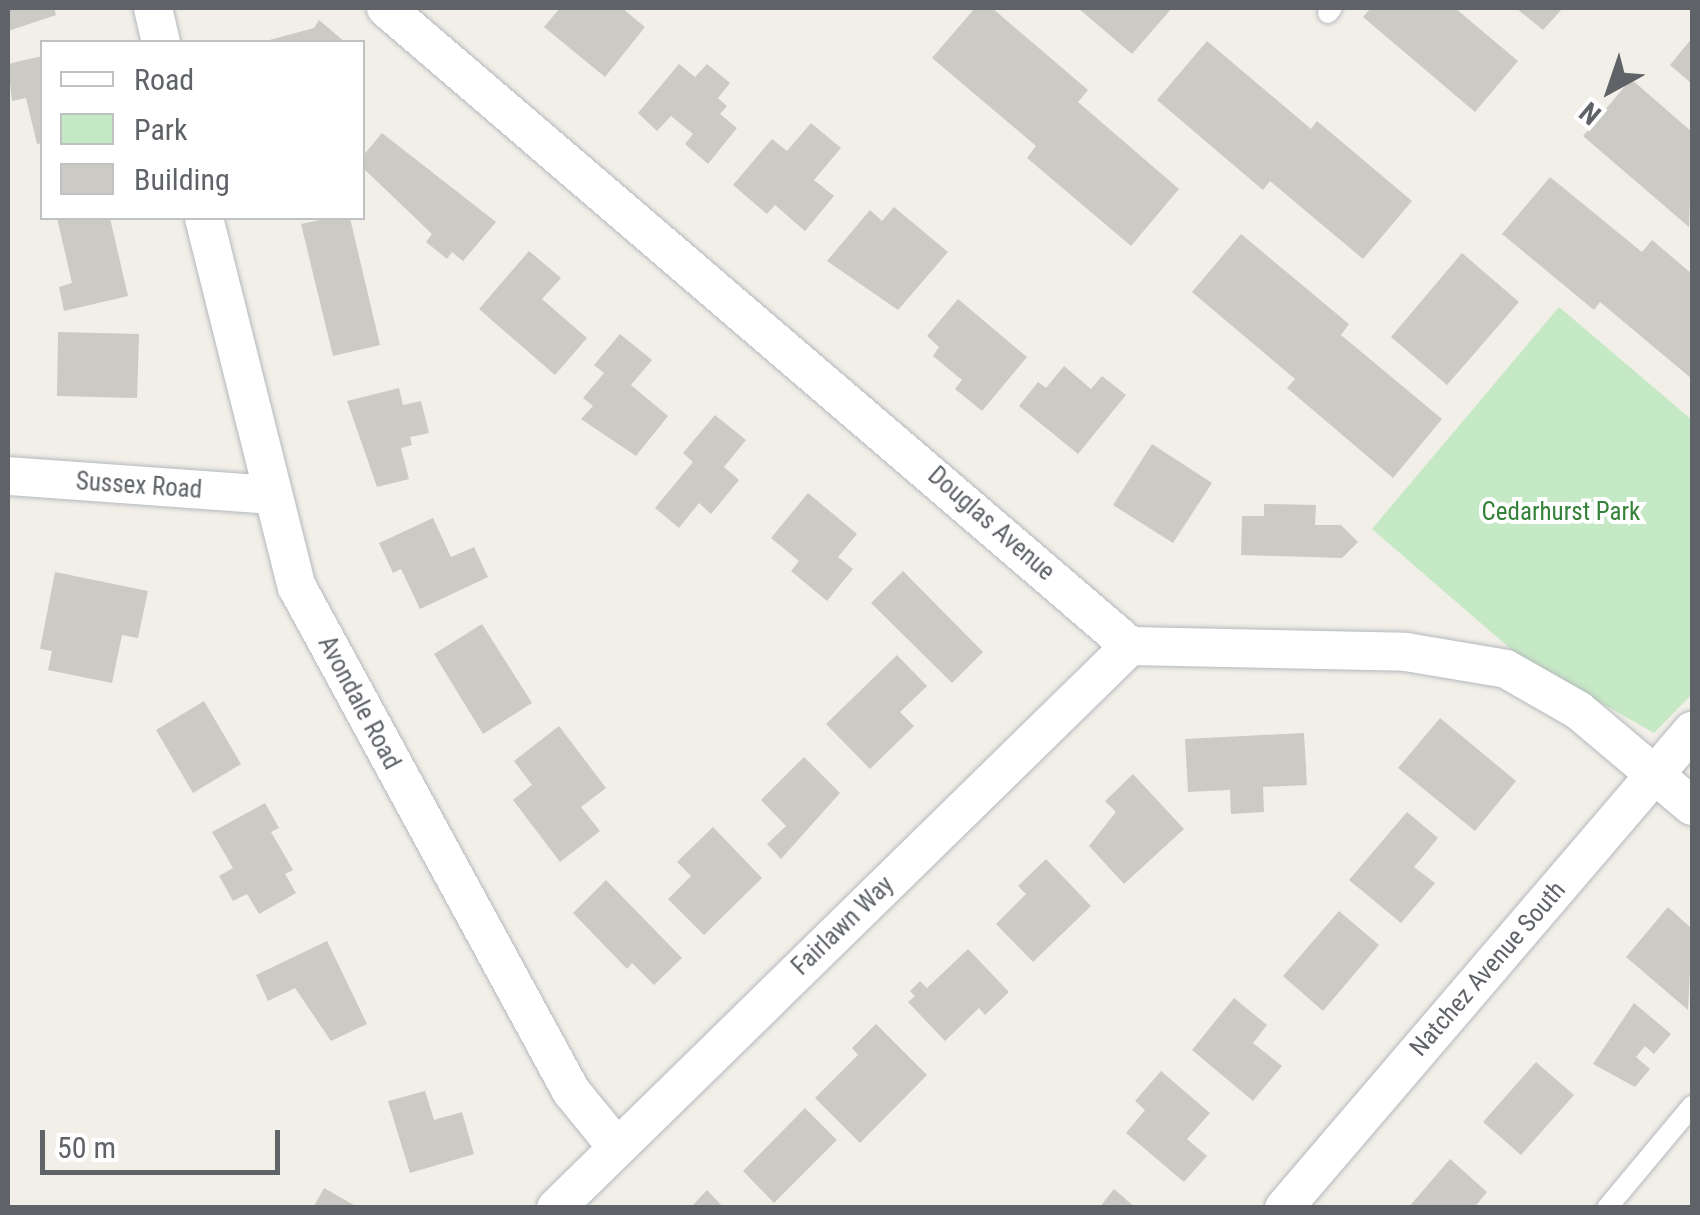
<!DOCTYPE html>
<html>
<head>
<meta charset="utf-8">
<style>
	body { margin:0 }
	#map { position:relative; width:1700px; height:1215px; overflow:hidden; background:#f1efe8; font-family:"Roboto Condensed",sans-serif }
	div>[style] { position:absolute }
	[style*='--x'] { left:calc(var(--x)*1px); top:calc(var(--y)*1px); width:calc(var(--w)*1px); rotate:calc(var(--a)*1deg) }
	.green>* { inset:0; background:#c5e8c5 }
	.building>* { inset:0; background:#cccac5 }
	.roads { filter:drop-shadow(0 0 2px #b5b8bc) drop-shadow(0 0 2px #b5b8bc) }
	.lane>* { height:20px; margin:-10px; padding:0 10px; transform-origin:10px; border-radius:10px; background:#fff }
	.street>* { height:38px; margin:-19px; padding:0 19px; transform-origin:19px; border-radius:19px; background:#fff }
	span { translate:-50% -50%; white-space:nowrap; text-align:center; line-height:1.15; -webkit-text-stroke:8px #fff; paint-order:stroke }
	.street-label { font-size:25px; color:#5f6368 }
	.park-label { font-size:25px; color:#348238 }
	.frame { position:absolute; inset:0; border:10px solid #5f6368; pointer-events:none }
	.legend { position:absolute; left:40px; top:40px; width:325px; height:180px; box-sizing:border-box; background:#fff; border:2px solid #bfc1c3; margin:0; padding:12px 18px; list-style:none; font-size:30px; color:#5f6368 }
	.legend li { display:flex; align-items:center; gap:20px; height:50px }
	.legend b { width:50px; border:2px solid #bfc1c3 }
	.north { position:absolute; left:1560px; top:40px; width:100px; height:100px; -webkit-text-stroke:8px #fff; paint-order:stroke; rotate:220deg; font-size:28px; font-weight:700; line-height:40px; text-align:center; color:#5f6368 }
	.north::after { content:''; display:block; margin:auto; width:35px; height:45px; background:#5f6368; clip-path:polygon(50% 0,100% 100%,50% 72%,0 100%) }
	.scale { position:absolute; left:40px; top:1130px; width:240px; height:45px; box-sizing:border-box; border:5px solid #5f6368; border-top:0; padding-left:12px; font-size:30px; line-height:35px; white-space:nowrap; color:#5f6368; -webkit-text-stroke:8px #fff; paint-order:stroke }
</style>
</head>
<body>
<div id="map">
	<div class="green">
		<div style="clip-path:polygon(1559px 307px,1692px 420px,1692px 694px,1654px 733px,1520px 657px,1372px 529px)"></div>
	</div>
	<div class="building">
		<div style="clip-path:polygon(8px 8px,54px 8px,56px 15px,8px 31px)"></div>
		<div style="clip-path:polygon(560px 8px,622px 8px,645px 27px,605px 77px,544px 27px)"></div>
		<div style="clip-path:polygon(975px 8px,992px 8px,1088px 90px,1078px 102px,1179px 189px,1131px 246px,1027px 158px,1036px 146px,932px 58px)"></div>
		<div style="clip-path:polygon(1078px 8px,1172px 8px,1132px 54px)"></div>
		<div style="clip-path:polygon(1371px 8px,1455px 8px,1518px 61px,1475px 112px,1363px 17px)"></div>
		<div style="clip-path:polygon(1516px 8px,1563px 8px,1543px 30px)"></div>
		<div style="clip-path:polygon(319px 20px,345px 42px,262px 42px,314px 28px)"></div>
		<div style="clip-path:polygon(1692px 38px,1692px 84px,1670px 65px)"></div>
		<div style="clip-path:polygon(1207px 41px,1311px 129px,1317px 121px,1412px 201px,1363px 259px,1270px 181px,1263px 190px,1157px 100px)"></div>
		<div style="clip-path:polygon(42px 56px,42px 143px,37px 144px,26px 98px,12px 101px,8px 64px)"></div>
		<div style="clip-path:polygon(679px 64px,695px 77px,707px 64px,730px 83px,718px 98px,727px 106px,720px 114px,737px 128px,708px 164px,685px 144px,693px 134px,671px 116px,657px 131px,638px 113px)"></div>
		<div style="clip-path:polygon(1631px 79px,1692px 132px,1689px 227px,1583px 136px)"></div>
		<div style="clip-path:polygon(811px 123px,841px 148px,814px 180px,834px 196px,805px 231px,775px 205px,767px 214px,733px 185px,772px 139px,787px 151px)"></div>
		<div style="clip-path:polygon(382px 133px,496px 222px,463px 261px,452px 252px,447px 259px,426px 242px,432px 234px,362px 167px,362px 157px)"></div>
		<div style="clip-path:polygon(1550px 177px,1642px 252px,1652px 240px,1692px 274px,1692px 379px,1600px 302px,1594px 310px,1502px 234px)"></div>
		<div style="clip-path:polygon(894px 207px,948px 252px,898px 310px,827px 261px,870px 210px,882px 221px)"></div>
		<div style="clip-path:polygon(57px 218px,110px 218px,128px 296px,64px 311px,59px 287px,72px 283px)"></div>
		<div style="clip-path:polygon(329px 218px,350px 218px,380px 345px,333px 356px,301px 224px)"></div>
		<div style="clip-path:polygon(1241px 234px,1349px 324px,1341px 335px,1442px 419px,1393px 478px,1287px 388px,1295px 379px,1192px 292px)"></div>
		<div style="clip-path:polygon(529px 251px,561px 278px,542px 299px,587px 338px,555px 375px,479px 309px)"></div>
		<div style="clip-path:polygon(1462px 253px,1519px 302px,1447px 385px,1391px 337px)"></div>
		<div style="clip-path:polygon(958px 299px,1027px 357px,982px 411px,955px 389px,962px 380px,933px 356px,939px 347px,927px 336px)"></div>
		<div style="clip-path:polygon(58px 332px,139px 334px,137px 398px,57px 396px)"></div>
		<div style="clip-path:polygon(620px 334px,652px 360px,631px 385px,668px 416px,636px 456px,581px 419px,593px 406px,583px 398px,604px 373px,594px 365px)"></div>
		<div style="clip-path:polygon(1064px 366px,1091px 389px,1102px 376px,1126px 395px,1078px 454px,1019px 406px,1038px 382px,1046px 388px)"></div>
		<div style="clip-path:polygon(399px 388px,403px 405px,421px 401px,429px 433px,410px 437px,412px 445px,401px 448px,409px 479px,377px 487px,347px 401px)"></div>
		<div style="clip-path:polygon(715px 415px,746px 440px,724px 467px,739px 480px,711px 514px,699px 503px,679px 528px,655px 508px,693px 462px,683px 453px)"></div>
		<div style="clip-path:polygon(1152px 444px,1212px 483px,1173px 543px,1113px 505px)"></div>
		<div style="clip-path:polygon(808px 493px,857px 534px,838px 557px,853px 569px,827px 601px,791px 571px,799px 561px,771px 538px)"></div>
		<div style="clip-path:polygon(1264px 504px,1316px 505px,1315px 525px,1341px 525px,1358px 542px,1342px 558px,1241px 555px,1242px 516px,1264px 516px)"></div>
		<div style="clip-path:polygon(433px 518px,451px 557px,474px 547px,488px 577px,420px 609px,401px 569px,393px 573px,379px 543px)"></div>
		<div style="clip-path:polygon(903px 571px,983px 652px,952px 683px,871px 603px)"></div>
		<div style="clip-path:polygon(55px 572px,148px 591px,138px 638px,122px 635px,112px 683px,48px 670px,52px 651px,40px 649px)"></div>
		<div style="clip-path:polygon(482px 624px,532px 703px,483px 734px,434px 654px)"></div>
		<div style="clip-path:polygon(897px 655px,927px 686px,900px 712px,914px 726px,870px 769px,826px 724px)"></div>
		<div style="clip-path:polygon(204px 701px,241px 764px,193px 793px,156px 730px)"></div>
		<div style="clip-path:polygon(1440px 718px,1516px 781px,1475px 831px,1398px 768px)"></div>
		<div style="clip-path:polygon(559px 726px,606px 788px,581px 807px,600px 831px,560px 862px,513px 800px,532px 785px,514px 761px)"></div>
		<div style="clip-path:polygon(1304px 733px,1307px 785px,1263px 787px,1264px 812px,1231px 814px,1230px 790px,1188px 792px,1185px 739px)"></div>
		<div style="clip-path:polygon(804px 757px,840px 793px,781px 859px,767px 844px,786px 826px,761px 800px)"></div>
		<div style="clip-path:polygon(1133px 774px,1184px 829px,1124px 884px,1089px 846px,1116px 812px,1105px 801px)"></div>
		<div style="clip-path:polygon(265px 803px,279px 828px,271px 832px,293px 870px,285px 874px,296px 893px,259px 914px,247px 894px,233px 901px,219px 876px,233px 868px,212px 832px)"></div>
		<div style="clip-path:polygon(1407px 812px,1438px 838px,1414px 867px,1435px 883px,1401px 923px,1349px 880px)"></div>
		<div style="clip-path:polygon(713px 827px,762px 878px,704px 935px,668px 899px,691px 876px,677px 862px)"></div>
		<div style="clip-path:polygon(1046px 859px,1091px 906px,1033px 962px,996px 924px,1026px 894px,1018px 886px)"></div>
		<div style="clip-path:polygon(606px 880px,682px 958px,654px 985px,632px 963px,627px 969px,573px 913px)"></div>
		<div style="clip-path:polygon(1668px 907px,1692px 929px,1688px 1010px,1626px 957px)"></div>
		<div style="clip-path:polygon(1339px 911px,1379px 945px,1323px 1011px,1283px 976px)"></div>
		<div style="clip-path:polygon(327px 941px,367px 1024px,331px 1041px,295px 988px,268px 1001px,256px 975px)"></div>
		<div style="clip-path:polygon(968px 949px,1009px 992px,985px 1015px,979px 1008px,945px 1041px,908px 1002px,915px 996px,910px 991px,920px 981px,927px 988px)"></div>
		<div style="clip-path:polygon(1234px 998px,1267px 1025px,1253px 1043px,1282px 1066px,1253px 1101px,1192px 1050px)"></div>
		<div style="clip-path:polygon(1634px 1003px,1671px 1034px,1654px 1054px,1645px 1046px,1636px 1057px,1650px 1069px,1635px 1087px,1593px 1064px)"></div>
		<div style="clip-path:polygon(876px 1024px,927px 1075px,860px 1143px,815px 1098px,858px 1055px,852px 1048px)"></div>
		<div style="clip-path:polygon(1536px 1062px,1574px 1095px,1521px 1155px,1483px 1122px)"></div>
		<div style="clip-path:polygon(1161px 1071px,1210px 1113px,1187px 1139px,1207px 1156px,1184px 1182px,1126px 1133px,1145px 1110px,1135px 1101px)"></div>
		<div style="clip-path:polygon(425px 1091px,434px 1120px,462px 1112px,474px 1154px,410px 1173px,388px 1101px)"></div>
		<div style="clip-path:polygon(805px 1108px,837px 1140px,774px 1203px,743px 1171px)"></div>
		<div style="clip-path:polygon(1450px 1159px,1487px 1192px,1474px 1208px,1408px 1208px)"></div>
		<div style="clip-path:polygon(324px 1188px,359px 1208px,313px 1208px)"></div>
		<div style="clip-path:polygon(1114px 1189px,1136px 1208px,1099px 1208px)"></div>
		<div style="clip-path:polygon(707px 1190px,724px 1208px,690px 1208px)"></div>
	</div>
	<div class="roads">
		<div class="lane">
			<div style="--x:1328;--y:13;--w:6;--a:-51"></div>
			<div style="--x:1607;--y:1208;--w:133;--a:-50.2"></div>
		</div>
		<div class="street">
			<div style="--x:153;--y:8;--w:35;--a:77"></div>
			<div style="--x:386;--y:8;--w:980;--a:40.61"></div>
			<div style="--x:1130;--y:646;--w:276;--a:1.2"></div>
			<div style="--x:1406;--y:652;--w:101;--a:9.6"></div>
			<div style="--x:1506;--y:669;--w:83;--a:29.7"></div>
			<div style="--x:1578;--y:710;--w:149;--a:40.1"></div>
			<div style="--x:204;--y:218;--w:381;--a:75.9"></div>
			<div style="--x:297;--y:587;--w:574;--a:61.47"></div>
			<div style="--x:571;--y:1091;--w:70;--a:50.8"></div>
			<div style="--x:8;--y:476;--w:264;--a:4.1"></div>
			<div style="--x:556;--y:1208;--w:803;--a:-44.39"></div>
			<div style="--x:1284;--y:1208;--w:628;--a:-49.46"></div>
		</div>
	</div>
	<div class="street-label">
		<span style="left:139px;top:486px;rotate:4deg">Sussex Road</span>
		<span style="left:991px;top:524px;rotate:41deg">Douglas Avenue</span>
		<span style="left:359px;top:703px;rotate:62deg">Avondale Road</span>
		<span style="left:843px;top:926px;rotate:-44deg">Fairlawn Way</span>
		<span style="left:1488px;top:969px;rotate:-49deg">Natchez Avenue South</span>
	</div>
	<div class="park-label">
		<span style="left:1561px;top:512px">Cedarhurst Park</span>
	</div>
	<div class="frame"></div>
	<ul class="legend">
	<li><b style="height:12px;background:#fff"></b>Road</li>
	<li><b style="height:28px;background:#c5e8c5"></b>Park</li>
	<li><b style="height:28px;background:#cccac5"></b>Building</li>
	</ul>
	<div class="north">N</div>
	<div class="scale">50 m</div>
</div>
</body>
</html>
